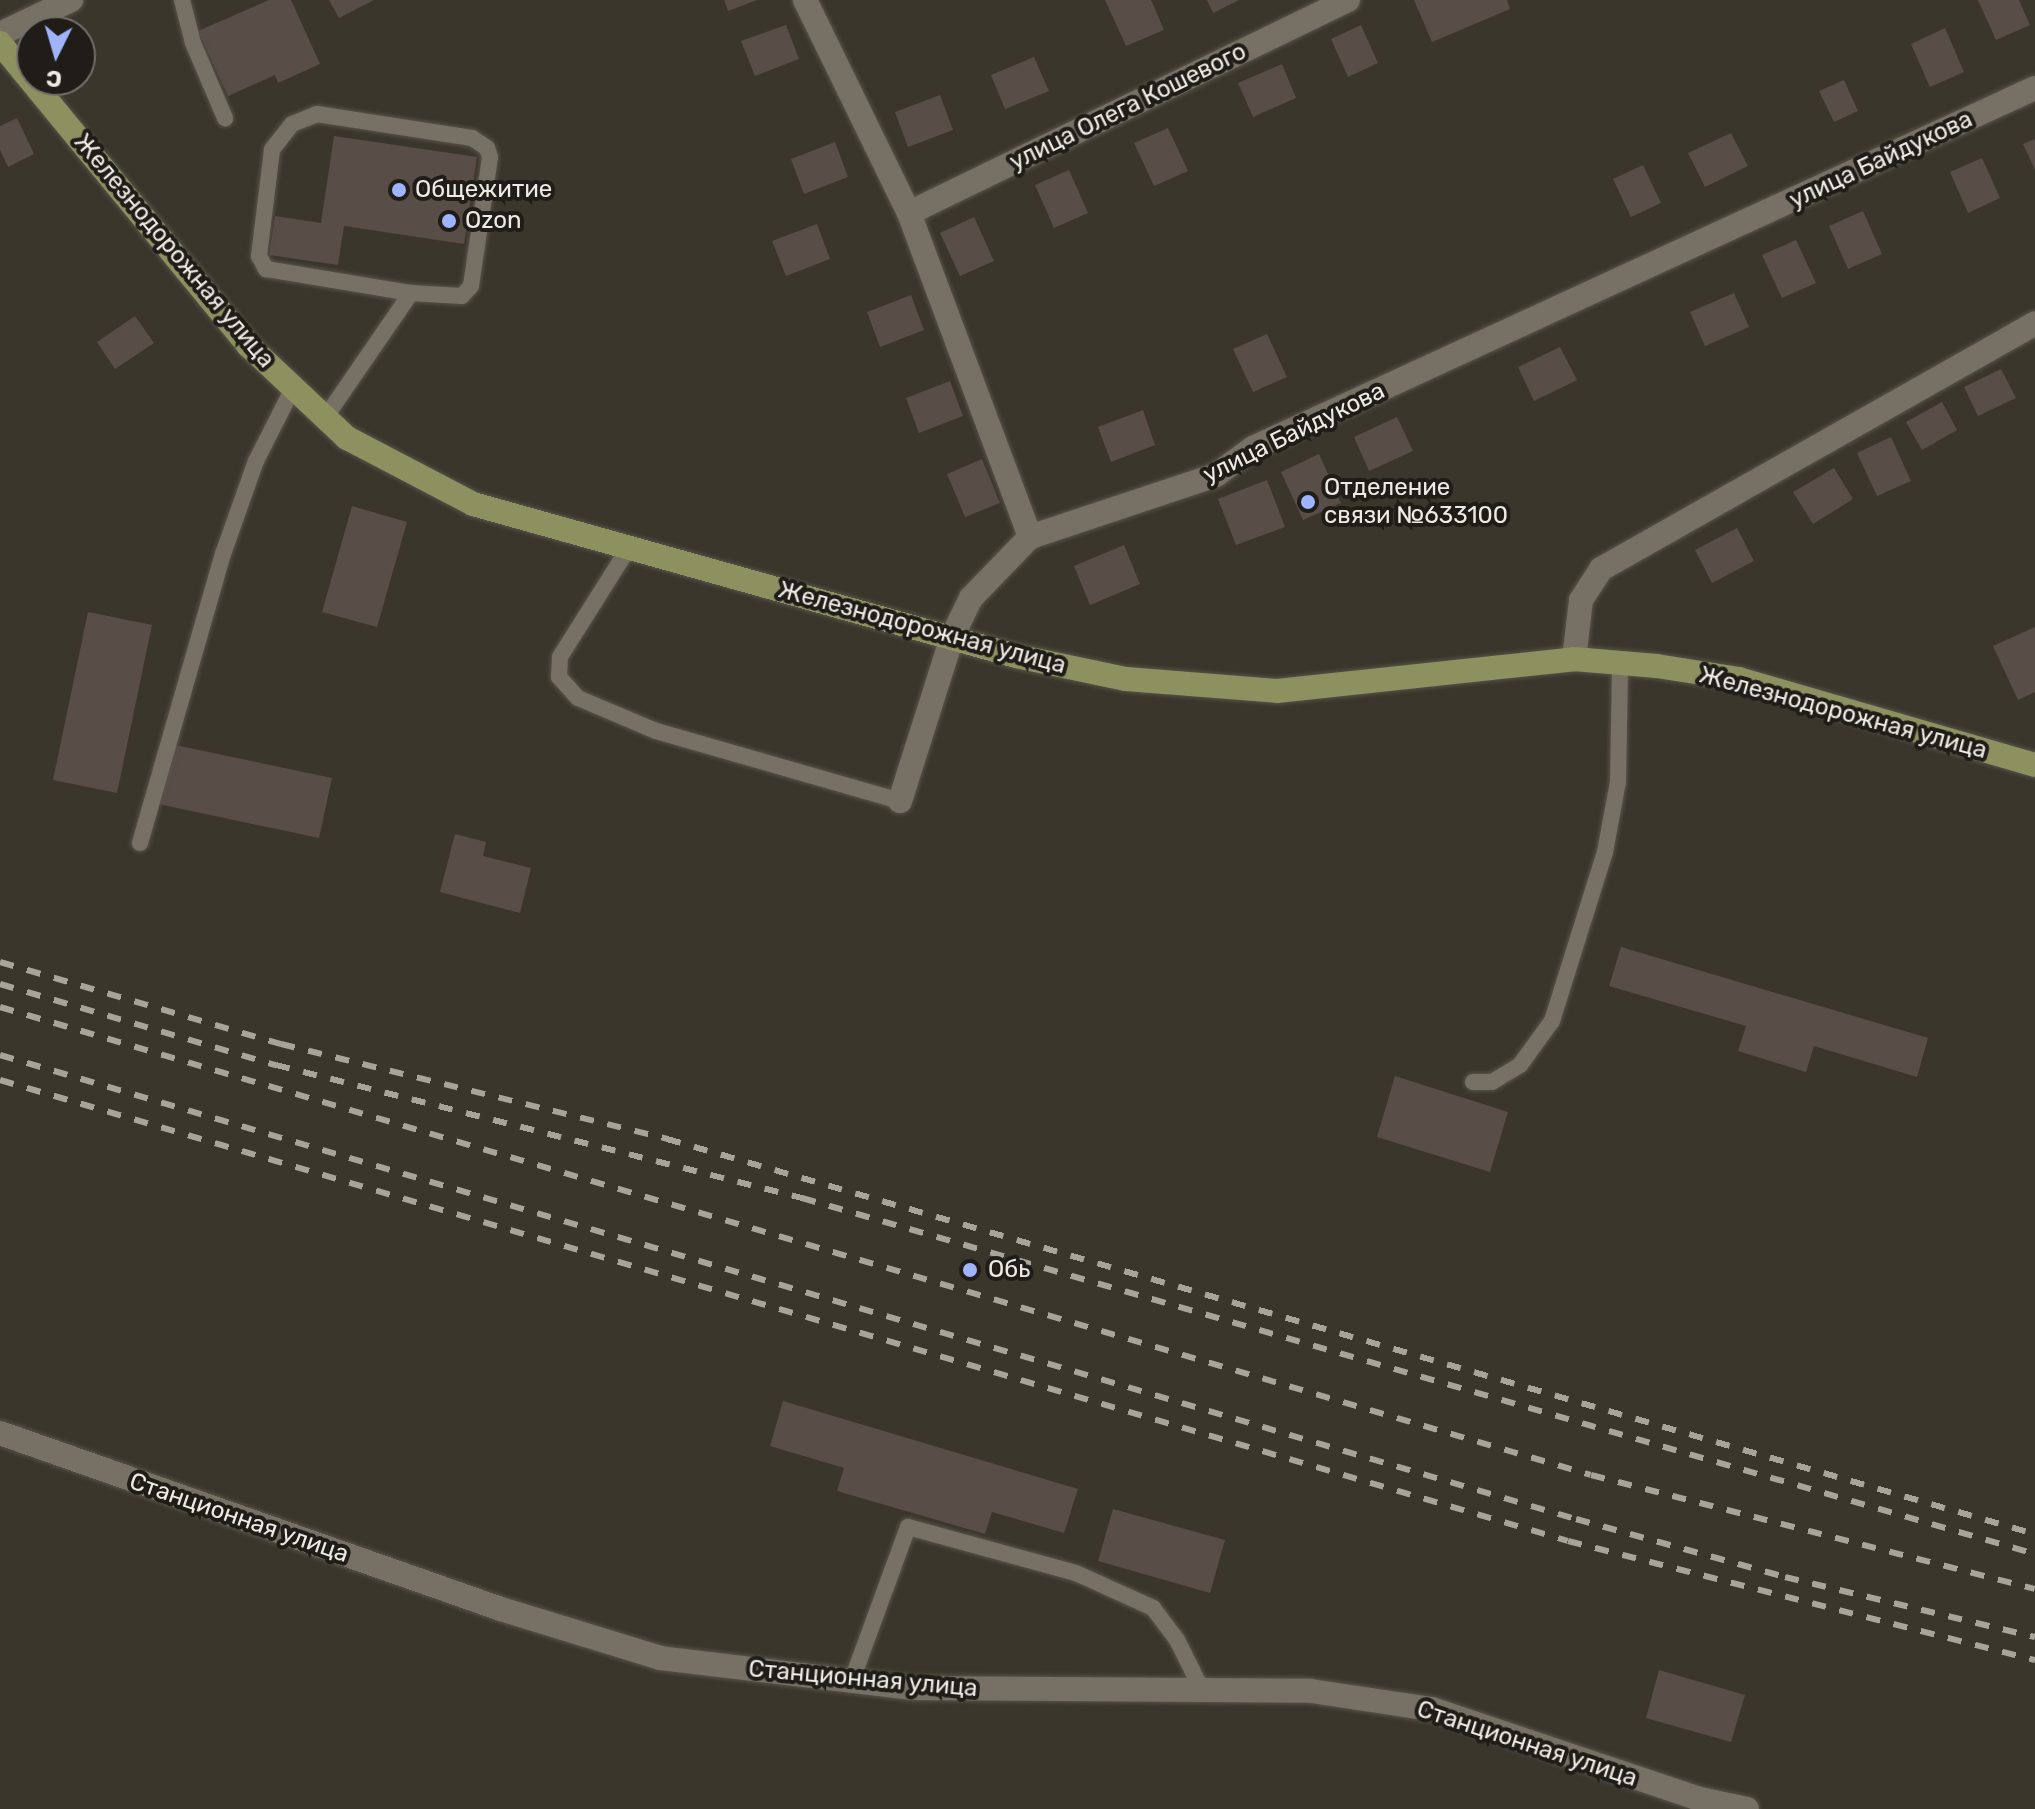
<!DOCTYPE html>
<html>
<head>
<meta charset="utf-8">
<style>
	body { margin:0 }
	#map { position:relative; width:2035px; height:1809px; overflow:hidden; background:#3b362b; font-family:Rubik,sans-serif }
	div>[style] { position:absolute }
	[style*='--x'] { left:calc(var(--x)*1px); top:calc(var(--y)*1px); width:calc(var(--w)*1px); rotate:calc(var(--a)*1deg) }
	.building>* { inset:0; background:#594d47 }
	.roads { filter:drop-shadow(0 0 2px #57534a) drop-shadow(0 0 2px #57534a) }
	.lane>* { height:16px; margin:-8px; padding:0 8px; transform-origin:8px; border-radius:8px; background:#767065 }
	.street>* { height:24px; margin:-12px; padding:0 12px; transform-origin:12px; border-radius:12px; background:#767065 }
	.secondary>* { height:24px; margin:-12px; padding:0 12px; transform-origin:12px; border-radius:12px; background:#767065 }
	.primary>* { height:24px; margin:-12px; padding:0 12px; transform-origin:12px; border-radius:12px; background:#8c915f }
	.rail>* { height:6px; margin-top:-3px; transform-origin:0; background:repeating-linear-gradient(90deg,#a8a49b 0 14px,transparent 0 28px) }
	.dots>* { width:22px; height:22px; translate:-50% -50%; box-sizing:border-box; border:4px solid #201d19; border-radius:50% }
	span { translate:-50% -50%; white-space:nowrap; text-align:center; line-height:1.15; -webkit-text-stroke:8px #201d19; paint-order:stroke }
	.street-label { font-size:24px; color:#eeebe4 }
	.poi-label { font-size:24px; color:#eeebe4 }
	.left { translate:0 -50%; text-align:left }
	.north { position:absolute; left:16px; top:16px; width:80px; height:80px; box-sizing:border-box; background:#201d19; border:2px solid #726f6a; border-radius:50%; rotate:185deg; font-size:22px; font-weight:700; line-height:32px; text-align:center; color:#eeebe4 }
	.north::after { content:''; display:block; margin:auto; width:28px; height:36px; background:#9eb4fd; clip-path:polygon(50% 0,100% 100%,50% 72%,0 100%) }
</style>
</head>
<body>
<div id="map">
	<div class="building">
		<div style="clip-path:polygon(269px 0,291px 0,320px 64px,278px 83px,275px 75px,228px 96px,198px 31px)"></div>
		<div style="clip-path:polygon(329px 0,374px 0,339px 18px)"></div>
		<div style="clip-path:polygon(724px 0,757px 0,728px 11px)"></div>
		<div style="clip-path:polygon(1105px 0,1151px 0,1164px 30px,1126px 46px)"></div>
		<div style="clip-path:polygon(1207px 0,1239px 0,1213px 13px)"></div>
		<div style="clip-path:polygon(1414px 0,1507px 0,1510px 9px,1432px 42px)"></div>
		<div style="clip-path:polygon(1978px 0,2019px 0,2030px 25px,1996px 40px)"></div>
		<div style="clip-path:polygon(786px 25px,799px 59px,755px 76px,741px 41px)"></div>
		<div style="clip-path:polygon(1361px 25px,1378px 63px,1348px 77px,1331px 39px)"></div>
		<div style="clip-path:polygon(1945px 28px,1964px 72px,1930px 87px,1911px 44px)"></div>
		<div style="clip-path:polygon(1034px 57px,1049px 91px,1005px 109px,991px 75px)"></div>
		<div style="clip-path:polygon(1282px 64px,1296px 98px,1253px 117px,1238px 83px)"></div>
		<div style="clip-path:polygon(1844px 80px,1858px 111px,1834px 122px,1819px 91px)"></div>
		<div style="clip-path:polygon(940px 95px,953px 130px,908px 147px,895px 112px)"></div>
		<div style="clip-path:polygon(17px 118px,34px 154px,8px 167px,0 150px,0 126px)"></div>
		<div style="clip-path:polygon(1168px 128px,1188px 171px,1154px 186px,1134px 143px)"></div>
		<div style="clip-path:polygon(1731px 133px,1748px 166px,1705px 187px,1688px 153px)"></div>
		<div style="clip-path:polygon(334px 136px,477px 157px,464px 244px,344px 226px,338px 265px,269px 255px,275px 216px,321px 223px)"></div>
		<div style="clip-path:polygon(2035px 139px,2035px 170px,2023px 144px)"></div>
		<div style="clip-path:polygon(835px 142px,848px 177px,804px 194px,791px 159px)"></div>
		<div style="clip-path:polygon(1982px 158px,2000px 198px,1968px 213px,1950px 172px)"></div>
		<div style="clip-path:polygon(1643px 165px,1661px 203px,1631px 217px,1613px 179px)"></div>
		<div style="clip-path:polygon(1069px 170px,1088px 213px,1054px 228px,1035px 185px)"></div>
		<div style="clip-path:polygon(1863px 211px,1882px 254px,1848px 269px,1829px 226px)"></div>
		<div style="clip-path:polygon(974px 217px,994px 261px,960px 276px,940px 233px)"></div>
		<div style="clip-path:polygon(817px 224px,830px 259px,786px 276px,772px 241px)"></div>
		<div style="clip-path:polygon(1796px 240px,1816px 283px,1782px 298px,1762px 255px)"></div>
		<div style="clip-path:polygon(1734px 293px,1749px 327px,1705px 346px,1690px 312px)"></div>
		<div style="clip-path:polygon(911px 295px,924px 330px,880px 347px,867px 312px)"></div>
		<div style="clip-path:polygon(135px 316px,154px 343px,115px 369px,97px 342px)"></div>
		<div style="clip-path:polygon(1267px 334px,1287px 377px,1253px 392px,1233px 349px)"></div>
		<div style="clip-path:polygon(1560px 347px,1577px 380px,1534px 401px,1518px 367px)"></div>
		<div style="clip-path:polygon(2001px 369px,2016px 398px,1978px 416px,1964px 387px)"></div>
		<div style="clip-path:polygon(950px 381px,963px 416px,919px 433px,906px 398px)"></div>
		<div style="clip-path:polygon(1942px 402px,1957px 430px,1922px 450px,1906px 422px)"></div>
		<div style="clip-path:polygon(1143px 410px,1155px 445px,1111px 462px,1098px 427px)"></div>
		<div style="clip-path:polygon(1397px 417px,1413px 451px,1369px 471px,1354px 437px)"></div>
		<div style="clip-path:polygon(1891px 437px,1911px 481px,1877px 496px,1857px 453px)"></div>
		<div style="clip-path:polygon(1319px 454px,1341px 503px,1303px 520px,1281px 472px)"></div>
		<div style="clip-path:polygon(982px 459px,1000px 503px,965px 517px,947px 474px)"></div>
		<div style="clip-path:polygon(1834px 468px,1853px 499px,1813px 524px,1793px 492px)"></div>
		<div style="clip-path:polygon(1267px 480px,1285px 527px,1236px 545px,1218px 499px)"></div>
		<div style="clip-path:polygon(352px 506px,407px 522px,377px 627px,322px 612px)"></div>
		<div style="clip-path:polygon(1737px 528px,1754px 561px,1712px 583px,1695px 550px)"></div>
		<div style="clip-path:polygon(1124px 545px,1140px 584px,1090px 605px,1074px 566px)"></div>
		<div style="clip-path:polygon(88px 612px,152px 625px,117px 793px,53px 780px)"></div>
		<div style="clip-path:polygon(2035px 627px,2035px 692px,2018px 700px,1993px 646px)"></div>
		<div style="clip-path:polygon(161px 742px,332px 778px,319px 838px,149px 802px)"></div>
		<div style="clip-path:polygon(455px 834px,486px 842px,483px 856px,531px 868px,520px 913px,440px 892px)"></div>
		<div style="clip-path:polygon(1621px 947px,1928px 1038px,1917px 1077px,1814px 1046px,1806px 1072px,1738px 1051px,1746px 1026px,1609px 986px)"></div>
		<div style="clip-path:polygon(1395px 1076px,1508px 1112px,1490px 1172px,1377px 1137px)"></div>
		<div style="clip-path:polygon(783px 1401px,1078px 1489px,1064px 1533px,992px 1512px,985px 1534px,837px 1491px,844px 1468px,770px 1446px)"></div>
		<div style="clip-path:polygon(1113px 1509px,1225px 1540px,1210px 1593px,1098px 1561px)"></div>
		<div style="clip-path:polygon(1659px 1670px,1745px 1695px,1731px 1742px,1646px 1718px)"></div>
	</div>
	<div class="roads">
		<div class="lane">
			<div style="--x:182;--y:0;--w:44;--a:75.7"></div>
			<div style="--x:193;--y:43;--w:82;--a:66.9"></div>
			<div style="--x:325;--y:418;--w:152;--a:-55.5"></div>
			<div style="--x:411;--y:293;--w:51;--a:3.4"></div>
			<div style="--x:462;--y:296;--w:13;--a:-48"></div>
			<div style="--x:471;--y:286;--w:130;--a:-81.6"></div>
			<div style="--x:490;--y:157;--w:9;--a:-108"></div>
			<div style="--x:487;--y:148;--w:18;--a:-146"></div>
			<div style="--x:472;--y:138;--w:157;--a:-171.2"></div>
			<div style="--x:317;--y:114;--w:27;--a:158"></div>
			<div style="--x:292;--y:124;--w:33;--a:128"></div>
			<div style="--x:272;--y:150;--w:107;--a:97"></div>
			<div style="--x:259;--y:256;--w:15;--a:62"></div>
			<div style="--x:266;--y:269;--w:147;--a:9.4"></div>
			<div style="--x:628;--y:549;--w:128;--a:122.2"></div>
			<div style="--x:560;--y:657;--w:20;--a:93"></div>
			<div style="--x:559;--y:677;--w:28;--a:48"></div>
			<div style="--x:578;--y:698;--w:85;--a:22.9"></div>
			<div style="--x:656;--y:731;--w:254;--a:16"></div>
			<div style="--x:140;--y:843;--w:301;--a:-74"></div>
			<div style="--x:223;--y:554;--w:99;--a:-70.5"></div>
			<div style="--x:256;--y:461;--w:82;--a:-63.1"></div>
			<div style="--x:1473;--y:1082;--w:19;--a:0"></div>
			<div style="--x:1492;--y:1082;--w:33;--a:-31"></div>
			<div style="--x:1520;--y:1065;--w:54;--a:-54"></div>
			<div style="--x:1552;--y:1021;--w:177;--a:-72.6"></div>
			<div style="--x:1605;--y:852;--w:71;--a:-79.5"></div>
			<div style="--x:1618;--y:782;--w:119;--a:-89"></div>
			<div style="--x:852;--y:1680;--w:163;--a:-69.9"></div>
			<div style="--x:908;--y:1527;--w:174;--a:15.3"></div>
			<div style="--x:1076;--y:1573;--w:85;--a:24.4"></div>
			<div style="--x:1153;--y:1608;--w:40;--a:53"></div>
			<div style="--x:1177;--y:1640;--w:54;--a:63.4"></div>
		</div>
		<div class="street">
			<div style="--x:805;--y:0;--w:237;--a:64"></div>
			<div style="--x:909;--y:213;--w:346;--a:69.5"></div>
			<div style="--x:1030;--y:537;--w:196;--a:-18.4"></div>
			<div style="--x:1216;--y:475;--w:46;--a:-36.1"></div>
			<div style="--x:1253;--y:448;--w:861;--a:-24.72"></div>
			<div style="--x:909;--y:213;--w:488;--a:-25.9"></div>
			<div style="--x:1574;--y:659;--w:59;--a:-83.2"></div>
			<div style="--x:1581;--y:600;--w:37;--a:-57"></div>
			<div style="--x:1601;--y:569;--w:499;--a:-29.5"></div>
			<div style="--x:900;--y:801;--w:172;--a:-72.4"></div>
			<div style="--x:952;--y:637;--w:43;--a:-64"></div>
			<div style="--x:971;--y:598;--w:85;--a:-46"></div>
			<div style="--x:0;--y:1433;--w:531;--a:19.36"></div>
			<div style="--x:501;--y:1609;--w:166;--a:17.1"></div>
			<div style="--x:660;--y:1658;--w:253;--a:6.8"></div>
			<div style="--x:911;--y:1688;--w:400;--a:0.4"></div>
			<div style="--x:1311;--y:1691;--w:122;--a:8.5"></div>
			<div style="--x:1432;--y:1709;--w:279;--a:18.6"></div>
			<div style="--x:1696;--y:1798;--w:52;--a:12.2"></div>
		</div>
		<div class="secondary">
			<div style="--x:0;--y:34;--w:79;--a:-25.6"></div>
		</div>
		<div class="primary">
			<div style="--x:0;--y:43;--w:392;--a:50.6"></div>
			<div style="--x:249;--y:346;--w:134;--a:43.2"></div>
			<div style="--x:347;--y:438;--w:142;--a:27.6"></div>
			<div style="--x:473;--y:504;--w:564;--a:15.64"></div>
			<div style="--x:1016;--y:656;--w:112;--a:11.8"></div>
			<div style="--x:1126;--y:679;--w:151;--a:4.5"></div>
			<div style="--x:1277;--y:691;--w:299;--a:-6.1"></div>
			<div style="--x:1574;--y:659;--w:83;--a:4.8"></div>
			<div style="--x:1657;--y:666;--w:83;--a:9"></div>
			<div style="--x:1739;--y:679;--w:308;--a:16.2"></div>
		</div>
	</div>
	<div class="rail">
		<div style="--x:0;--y:962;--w:293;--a:16.3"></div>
		<div style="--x:281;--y:1044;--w:398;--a:13.8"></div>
		<div style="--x:667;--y:1139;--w:1424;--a:16.11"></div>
		<div style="--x:0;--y:984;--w:288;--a:16.4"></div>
		<div style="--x:276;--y:1065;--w:543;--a:14.19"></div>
		<div style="--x:802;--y:1198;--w:1283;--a:16.1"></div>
		<div style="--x:0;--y:1007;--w:1658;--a:16.39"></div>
		<div style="--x:1591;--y:1475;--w:458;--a:14.4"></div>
		<div style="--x:0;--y:1055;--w:1643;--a:16.41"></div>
		<div style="--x:1576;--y:1519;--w:217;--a:15.5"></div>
		<div style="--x:1785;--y:1577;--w:257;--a:13.5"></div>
		<div style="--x:0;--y:1080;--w:1634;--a:16.38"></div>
		<div style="--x:1568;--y:1541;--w:482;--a:14.3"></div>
	</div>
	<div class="dots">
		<div style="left:399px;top:190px;background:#9eb4fd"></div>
		<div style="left:449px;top:221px;background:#9eb4fd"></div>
		<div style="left:1308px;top:502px;background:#9eb4fd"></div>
		<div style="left:970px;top:1270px;background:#9eb4fd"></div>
	</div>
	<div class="street-label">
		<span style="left:1128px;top:107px;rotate:-26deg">улица Олега Кошевого</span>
		<span style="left:1881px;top:160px;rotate:-25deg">улица Байдукова</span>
		<span style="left:174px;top:251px;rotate:50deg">Железнодорожная улица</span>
		<span style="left:1294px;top:433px;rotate:-26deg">улица Байдукова</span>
		<span style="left:922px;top:628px;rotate:15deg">Железнодорожная улица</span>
		<span style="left:1843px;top:713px;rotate:15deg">Железнодорожная улица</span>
		<span style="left:239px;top:1518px;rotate:19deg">Станционная улица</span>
		<span style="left:863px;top:1679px;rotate:5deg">Станционная улица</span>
		<span style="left:1527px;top:1744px;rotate:18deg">Станционная улица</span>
	</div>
	<div class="poi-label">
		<span class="left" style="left:415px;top:190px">Общежитие</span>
		<span class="left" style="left:465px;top:221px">Ozon</span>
		<span class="left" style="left:1324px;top:502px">Отделение<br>связи №633100</span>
		<span class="left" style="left:988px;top:1270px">Обь</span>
	</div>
	<div class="north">С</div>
</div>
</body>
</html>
